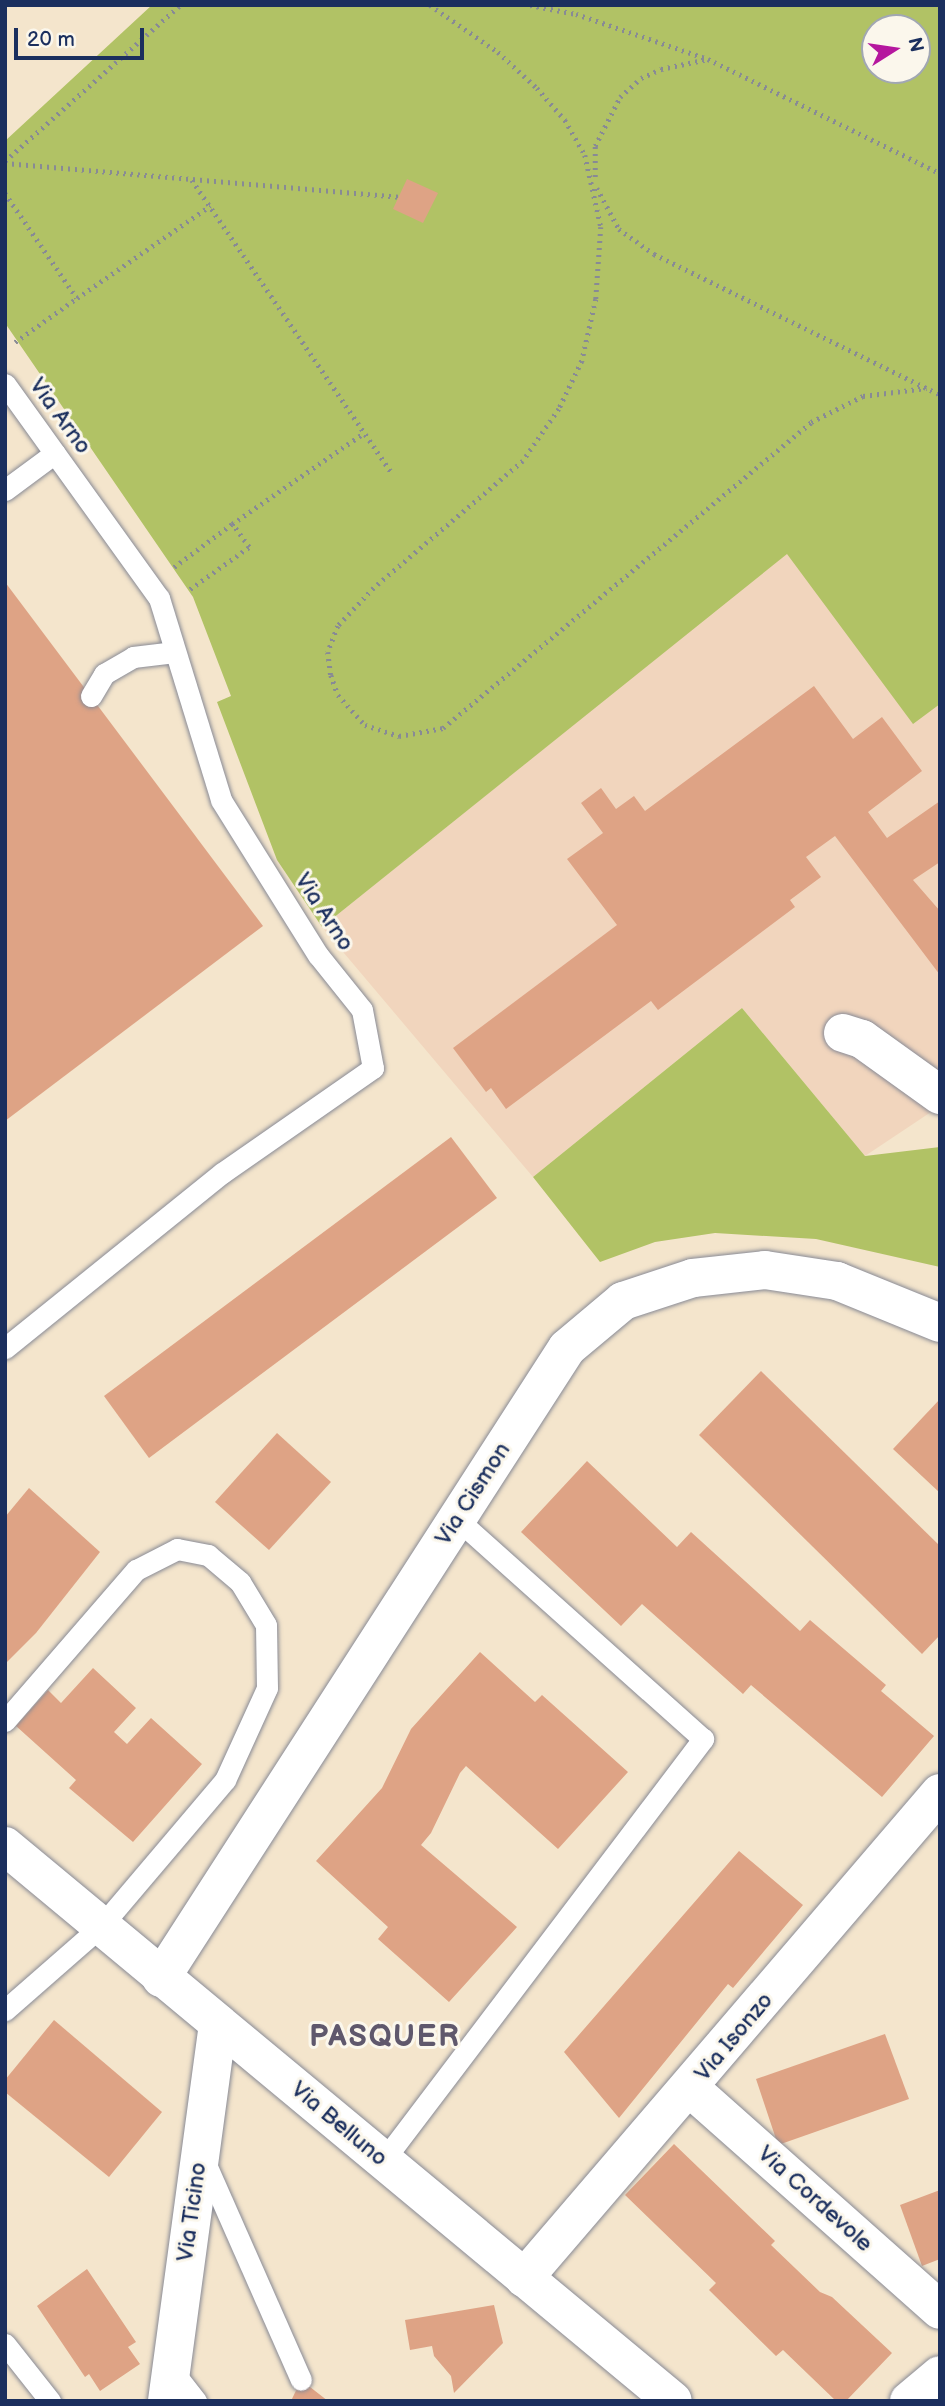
<!DOCTYPE html>
<html>
<head>
<meta charset="utf-8">
<style>
	body { margin:0 }
	#map { position:relative; width:945px; height:2406px; overflow:hidden; background:#f4e5cc; font-family:"Balsamiq Sans",sans-serif }
	div>[style] { position:absolute }
	[style*='--x'] { left:calc(var(--x)*1px); top:calc(var(--y)*1px); width:calc(var(--w)*1px); rotate:calc(var(--a)*1deg) }
	.built>* { inset:0; background:#f1d5bd }
	.green>* { inset:0; background:#b1c265 }
	.building>* { inset:0; background:#dea385 }
	.path>* { height:4.5px; margin-top:-2.25px; transform-origin:0; background:repeating-linear-gradient(90deg,#888a95 0 2px,transparent 0 7px) }
	.roads { filter:drop-shadow(0 0 2px #888a95) drop-shadow(0 0 2px #888a95) }
	.lane>* { height:21px; margin:-10.5px; padding:0 10.5px; transform-origin:10.5px; border-radius:10.5px; background:#fff }
	.street>* { height:38px; margin:-19px; padding:0 19px; transform-origin:19px; border-radius:19px; background:#fff }
	.primary>* { height:38px; margin:-19px; padding:0 19px; transform-origin:19px; border-radius:19px; background:#fff }
	span { translate:-50% -50%; white-space:nowrap; text-align:center; line-height:1.15; -webkit-text-stroke:6px #fbf7ec; paint-order:stroke }
	.street-label { font-size:23px; color:#1b2f5e }
	.district-label { font-size:30px; color:#5f586c; font-weight:700; letter-spacing:2px }
	.frame { position:absolute; inset:0; border:7px solid #1b2f5e; pointer-events:none }
	.north { position:absolute; left:861px; top:14px; width:70px; height:70px; box-sizing:border-box; background:#fbf7ec; border:2px solid #a1a7b3; border-radius:50%; rotate:78deg; font-size:19px; font-weight:700; line-height:28px; text-align:center; color:#1b2f5e }
	.north::after { content:''; display:block; margin:auto; width:24px; height:32px; background:#b5179e; clip-path:polygon(50% 0,100% 100%,50% 72%,0 100%) }
	.scale { position:absolute; left:14px; top:28px; width:130px; height:32px; box-sizing:border-box; border:4px solid #1b2f5e; border-top:0; padding-left:9px; font-size:21px; line-height:24px; white-space:nowrap; color:#1b2f5e; -webkit-text-stroke:5px #fbf7ec; paint-order:stroke }
</style>
</head>
<body>
<div id="map">
	<div class="built">
		<div style="clip-path:polygon(787px 553px,913px 723px,940px 704px,940px 1106px,865px 1156px,742px 1008px,533px 1177px,322px 927px)"></div>
	</div>
	<div class="green">
		<div style="clip-path:polygon(evenodd,152px 5px,940px 5px,940px 704px,913px 724px,787px 554px,322px 927px,277px 860px,217px 702px,231px 696px,193px 597px,5px 323px,5px 141px,152px 5px,875px 28px,917px 28px,917px 70px,875px 70px,875px 28px)"></div>
		<div style="clip-path:polygon(742px 1008px,865px 1156px,940px 1147px,940px 1267px,816px 1239px,715px 1233px,655px 1242px,600px 1262px,533px 1177px)"></div>
	</div>
	<div class="building">
		<div style="clip-path:polygon(407px 179px,438px 193px,423px 223px,393px 209px)"></div>
		<div style="clip-path:polygon(5px 582px,263px 926px,5px 1121px)"></div>
		<div style="clip-path:polygon(814px 686px,853px 739px,882px 717px,922px 771px,868px 812px,887px 838px,940px 801px,940px 862px,913px 880px,940px 911px,940px 975px,835px 836px,806px 857px,821px 877px,790px 900px,795px 907px,658px 1010px,651px 1001px,506px 1109px,491px 1088px,486px 1092px,453px 1048px,617px 925px,567px 859px,603px 833px,581px 803px,601px 788px,616px 809px,634px 796px,645px 811px)"></div>
		<div style="clip-path:polygon(451px 1137px,497px 1198px,149px 1458px,104px 1396px)"></div>
		<div style="clip-path:polygon(761px 1371px,940px 1546px,940px 1635px,922px 1654px,699px 1435px)"></div>
		<div style="clip-path:polygon(940px 1399px,940px 1493px,893px 1449px)"></div>
		<div style="clip-path:polygon(277px 1433px,331px 1482px,269px 1550px,215px 1502px)"></div>
		<div style="clip-path:polygon(587px 1461px,677px 1547px,691px 1532px,800px 1631px,810px 1620px,886px 1685px,881px 1691px,934px 1736px,882px 1797px,751px 1685px,743px 1694px,642px 1604px,621px 1626px,521px 1532px)"></div>
		<div style="clip-path:polygon(29px 1488px,100px 1552px,36px 1633px,5px 1664px,5px 1517px)"></div>
		<div style="clip-path:polygon(480px 1652px,535px 1702px,542px 1695px,628px 1772px,558px 1849px,466px 1766px,460px 1773px,431px 1833px,421px 1845px,517px 1927px,449px 2002px,378px 1939px,388px 1927px,316px 1861px,382px 1788px,411px 1729px)"></div>
		<div style="clip-path:polygon(93px 1668px,136px 1708px,114px 1732px,127px 1744px,151px 1718px,202px 1764px,133px 1842px,69px 1788px,76px 1780px,16px 1726px,48px 1690px,61px 1703px)"></div>
		<div style="clip-path:polygon(739px 1851px,803px 1905px,733px 1988px,728px 1984px,619px 2118px,564px 2052px)"></div>
		<div style="clip-path:polygon(54px 2020px,162px 2112px,109px 2177px,5px 2092px,5px 2080px)"></div>
		<div style="clip-path:polygon(885px 2034px,909px 2099px,778px 2145px,756px 2079px)"></div>
		<div style="clip-path:polygon(674px 2144px,775px 2241px,771px 2245px,820px 2292px,832px 2297px,892px 2353px,846px 2401px,836px 2401px,783px 2350px,776px 2356px,709px 2290px,716px 2283px,625px 2195px)"></div>
		<div style="clip-path:polygon(940px 2190px,940px 2259px,922px 2266px,900px 2205px)"></div>
		<div style="clip-path:polygon(87px 2269px,136px 2342px,128px 2347px,140px 2364px,100px 2391px,89px 2374px,85px 2377px,37px 2306px)"></div>
		<div style="clip-path:polygon(494px 2305px,503px 2343px,454px 2393px,451px 2376px,434px 2356px,432px 2346px,410px 2350px,405px 2320px)"></div>
		<div style="clip-path:polygon(301px 2380px,328px 2401px,291px 2401px)"></div>
	</div>
	<div class="path">
		<div style="--x:430;--y:5;--w:83;--a:34.7"></div>
		<div style="--x:498;--y:52;--w:53;--a:42.7"></div>
		<div style="--x:537;--y:88;--w:43;--a:48.8"></div>
		<div style="--x:565;--y:120;--w:40;--a:60.3"></div>
		<div style="--x:585;--y:155;--w:74;--a:77.5"></div>
		<div style="--x:601;--y:227;--w:72;--a:94"></div>
		<div style="--x:596;--y:299;--w:64;--a:102.7"></div>
		<div style="--x:582;--y:361;--w:53;--a:115.6"></div>
		<div style="--x:559;--y:409;--w:63;--a:124.7"></div>
		<div style="--x:523;--y:461;--w:196;--a:139.6"></div>
		<div style="--x:374;--y:588;--w:52;--a:133.5"></div>
		<div style="--x:338;--y:626;--w:28;--a:111"></div>
		<div style="--x:328;--y:652;--w:23;--a:83"></div>
		<div style="--x:331;--y:675;--w:21;--a:71"></div>
		<div style="--x:338;--y:695;--w:40;--a:48"></div>
		<div style="--x:365;--y:725;--w:36;--a:18"></div>
		<div style="--x:399;--y:736;--w:45;--a:-10.3"></div>
		<div style="--x:443;--y:728;--w:479;--a:-39.7"></div>
		<div style="--x:811;--y:422;--w:58;--a:-26.6"></div>
		<div style="--x:863;--y:396;--w:64;--a:-7.1"></div>
		<div style="--x:530;--y:5;--w:47;--a:11.1"></div>
		<div style="--x:576;--y:14;--w:139;--a:18.8"></div>
		<div style="--x:708;--y:59;--w:258;--a:26.2"></div>
		<div style="--x:5;--y:161;--w:234;--a:-41.7"></div>
		<div style="--x:5;--y:163;--w:395;--a:4.9"></div>
		<div style="--x:595;--y:177;--w:31;--a:-90"></div>
		<div style="--x:595;--y:146;--w:55;--a:-63"></div>
		<div style="--x:620;--y:97;--w:28;--a:-42"></div>
		<div style="--x:641;--y:78;--w:22;--a:-24"></div>
		<div style="--x:661;--y:69;--w:48;--a:-12"></div>
		<div style="--x:192;--y:180;--w:353;--a:55.7"></div>
		<div style="--x:597;--y:188;--w:47;--a:61.8"></div>
		<div style="--x:619;--y:229;--w:43;--a:35.5"></div>
		<div style="--x:654;--y:254;--w:319;--a:26.2"></div>
		<div style="--x:5;--y:193;--w:127;--a:55.6"></div>
		<div style="--x:77;--y:298;--w:162;--a:-34.7"></div>
		<div style="--x:15;--y:342;--w:76;--a:-35.4"></div>
		<div style="--x:174;--y:567;--w:72;--a:-36.6"></div>
		<div style="--x:190;--y:589;--w:72;--a:-35.4"></div>
		<div style="--x:249;--y:547;--w:29;--a:-126"></div>
		<div style="--x:232;--y:524;--w:160;--a:-34.6"></div>
	</div>
	<div class="roads">
		<div class="lane">
			<div style="--x:5;--y:384;--w:264;--a:54.3"></div>
			<div style="--x:159;--y:598;--w:211;--a:72.9"></div>
			<div style="--x:221;--y:800;--w:183;--a:58"></div>
			<div style="--x:318;--y:955;--w:70;--a:51.3"></div>
			<div style="--x:362;--y:1010;--w:59;--a:79.3"></div>
			<div style="--x:373;--y:1068;--w:184;--a:145.2"></div>
			<div style="--x:222;--y:1173;--w:279;--a:141.1"></div>
			<div style="--x:5;--y:490;--w:62;--a:-36.5"></div>
			<div style="--x:91;--y:696;--w:26;--a:-59"></div>
			<div style="--x:104;--y:674;--w:34;--a:-30"></div>
			<div style="--x:133;--y:657;--w:42;--a:-6.8"></div>
			<div style="--x:5;--y:1721;--w:200;--a:-49.1"></div>
			<div style="--x:136;--y:1570;--w:46;--a:-27.1"></div>
			<div style="--x:177;--y:1549;--w:32;--a:11"></div>
			<div style="--x:208;--y:1555;--w:42;--a:40.2"></div>
			<div style="--x:240;--y:1582;--w:50;--a:58.8"></div>
			<div style="--x:266;--y:1625;--w:63;--a:89.1"></div>
			<div style="--x:267;--y:1688;--w:101;--a:114.5"></div>
			<div style="--x:225;--y:1780;--w:192;--a:130.3"></div>
			<div style="--x:101;--y:1926;--w:128;--a:138.8"></div>
			<div style="--x:204;--y:2160;--w:240;--a:66.2"></div>
			<div style="--x:383;--y:2161;--w:530;--a:-52.83"></div>
			<div style="--x:703;--y:1739;--w:330;--a:-138.2"></div>
			<div style="--x:5;--y:2344;--w:73;--a:51.7"></div>
			<div style="--x:171;--y:2369;--w:41;--a:52"></div>
		</div>
		<div class="street">
			<div style="--x:843;--y:1033;--w:20;--a:18"></div>
			<div style="--x:862;--y:1039;--w:96;--a:35.7"></div>
			<div style="--x:161;--y:1978;--w:749;--a:-57.2"></div>
			<div style="--x:567;--y:1348;--w:73;--a:-40"></div>
			<div style="--x:623;--y:1301;--w:74;--a:-18.2"></div>
			<div style="--x:693;--y:1278;--w:72;--a:-6.3"></div>
			<div style="--x:765;--y:1270;--w:73;--a:8.7"></div>
			<div style="--x:837;--y:1281;--w:111;--a:22.2"></div>
			<div style="--x:690;--y:2088;--w:334;--a:41.6"></div>
			<div style="--x:524;--y:2278;--w:639;--a:-49.38"></div>
			<div style="--x:167;--y:2401;--w:381;--a:-82.3"></div>
			<div style="--x:909;--y:2401;--w:40;--a:-40"></div>
		</div>
		<div class="primary">
			<div style="--x:5;--y:1846;--w:868;--a:39.72"></div>
		</div>
	</div>
	<div class="street-label">
		<span style="left:60px;top:416px;rotate:54deg">Via Arno</span>
		<span style="left:324px;top:912px;rotate:57deg">Via Arno</span>
		<span style="left:473px;top:1494px;rotate:-57deg">Via Cismon</span>
		<span style="left:734px;top:2037px;rotate:-50deg">Via Isonzo</span>
		<span style="left:339px;top:2124px;rotate:40deg">Via Belluno</span>
		<span style="left:815px;top:2199px;rotate:42deg">Via Cordevole</span>
		<span style="left:192px;top:2212px;rotate:-82deg">Via Ticino</span>
	</div>
	<div class="district-label">
		<span style="left:385px;top:2037px">PASQUER</span>
	</div>
	<div class="frame"></div>
	<div class="north">N</div>
	<div class="scale">20 m</div>
</div>
</body>
</html>
